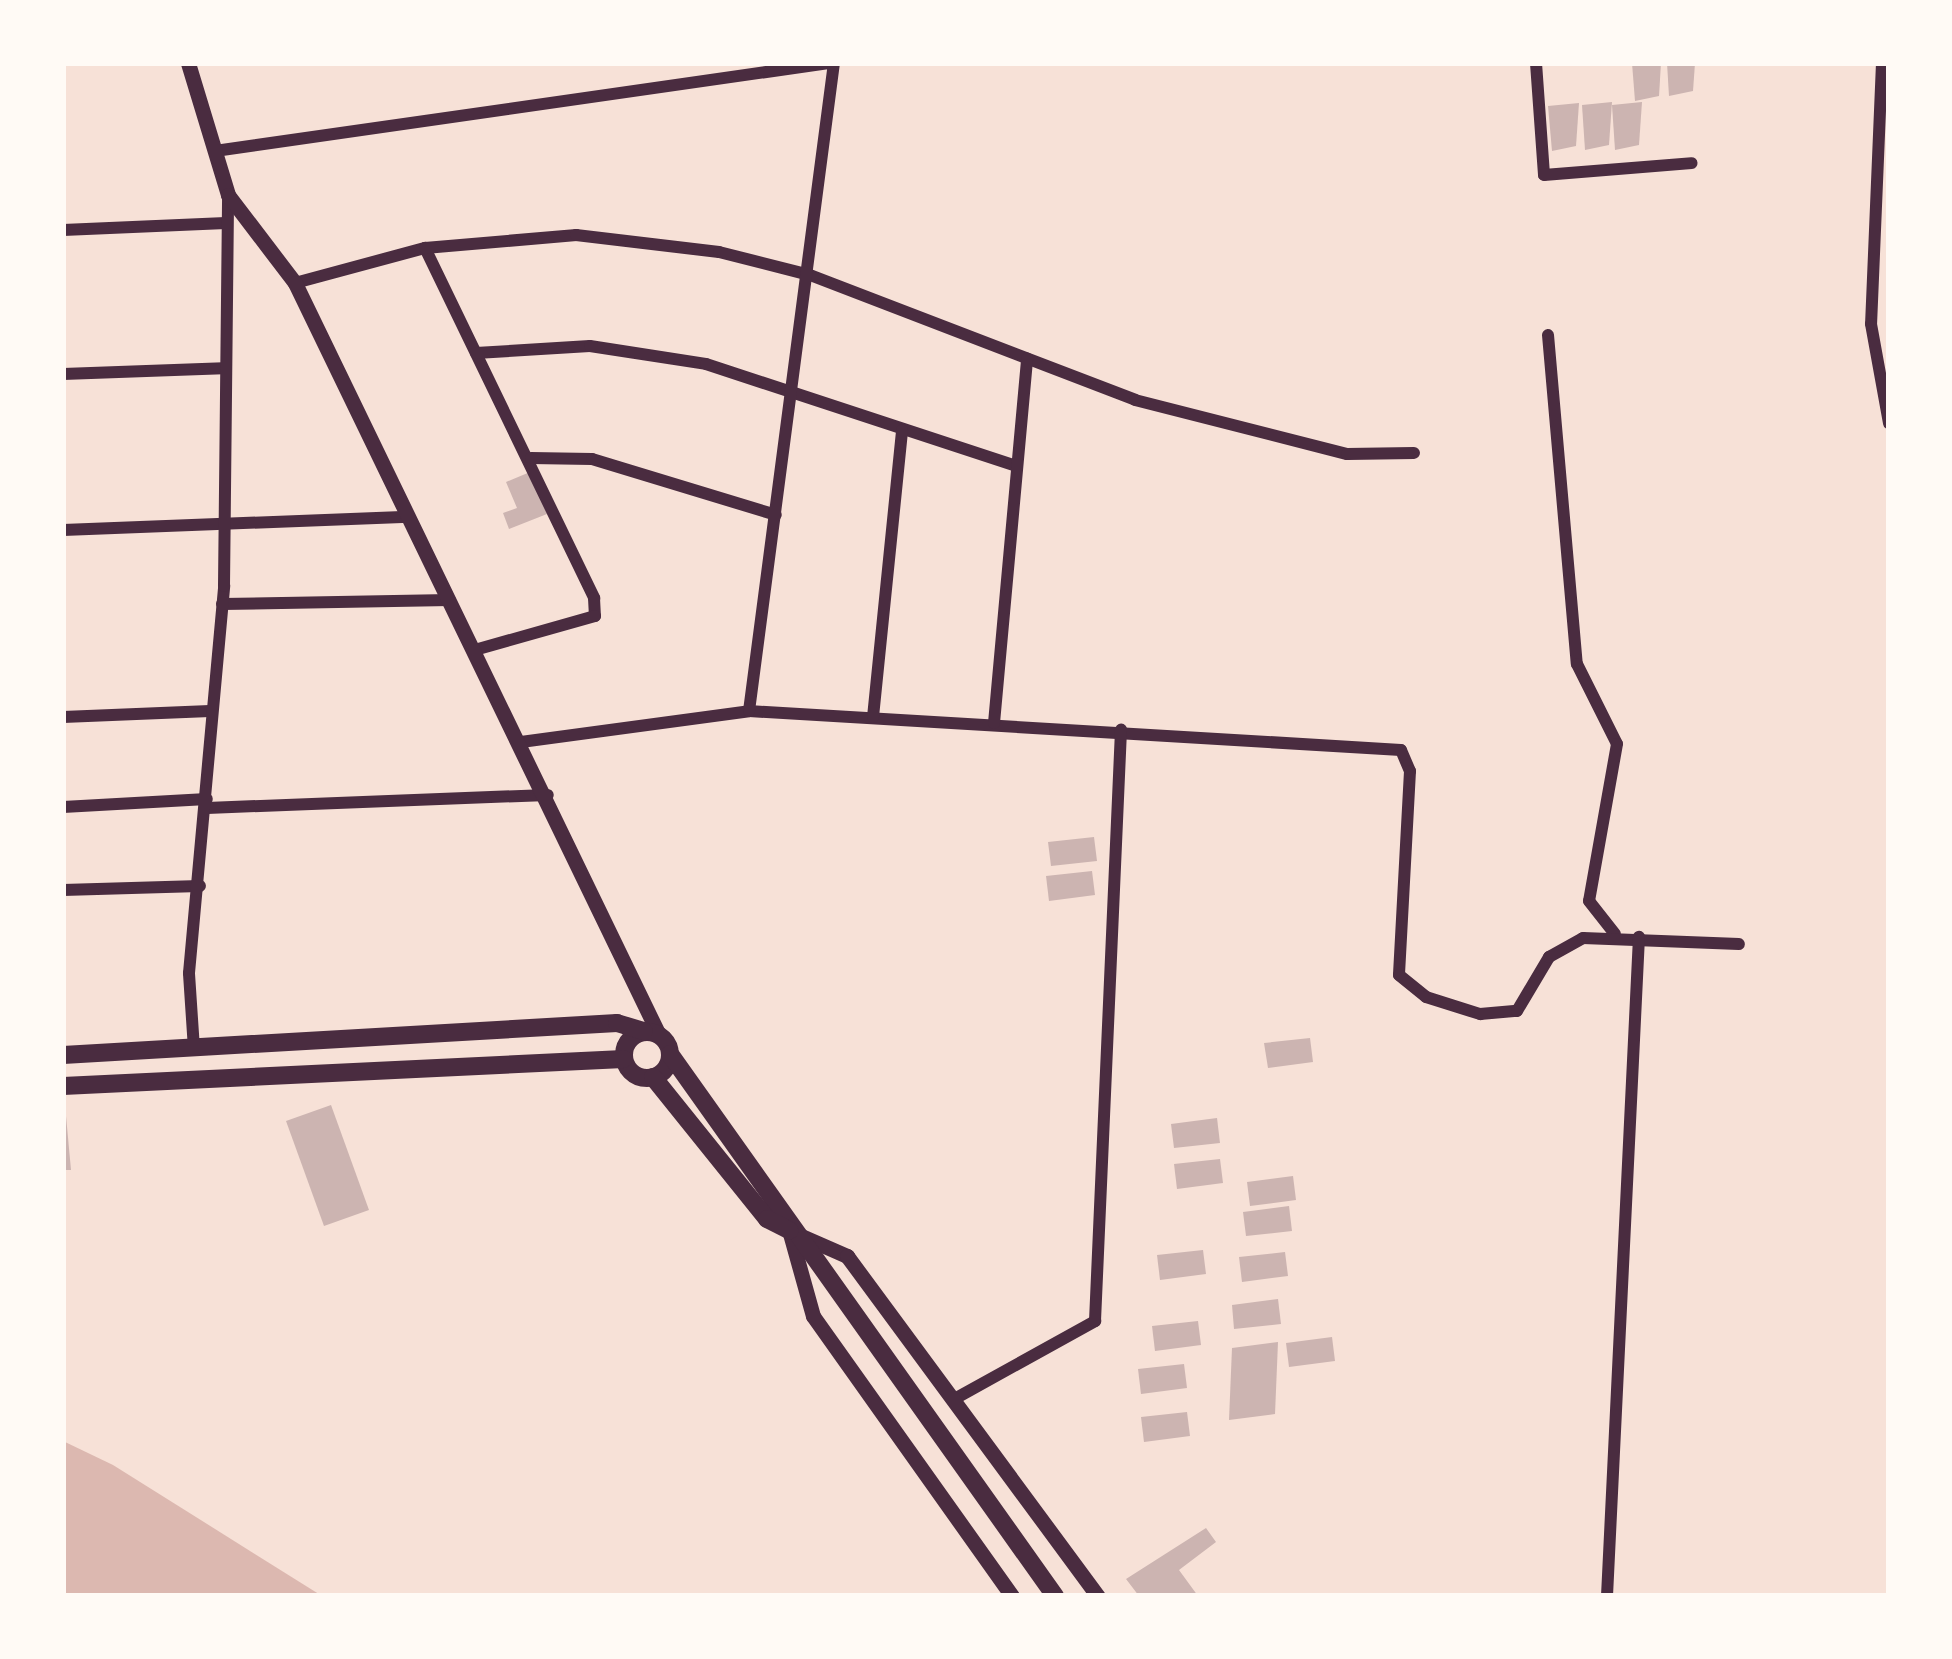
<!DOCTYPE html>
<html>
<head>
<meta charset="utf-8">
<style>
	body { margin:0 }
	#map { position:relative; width:1952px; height:1659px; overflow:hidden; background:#f7e1d7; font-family:Overpass,sans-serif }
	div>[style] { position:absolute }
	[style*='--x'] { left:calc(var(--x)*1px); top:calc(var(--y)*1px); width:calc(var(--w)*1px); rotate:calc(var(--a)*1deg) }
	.water>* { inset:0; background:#dcb8b0 }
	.building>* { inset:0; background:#ccb4b1 }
	.minor>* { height:12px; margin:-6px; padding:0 6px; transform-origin:6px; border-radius:6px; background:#4a2c40 }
	.tertiary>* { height:15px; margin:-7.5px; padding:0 7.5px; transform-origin:7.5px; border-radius:7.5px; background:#4a2c40 }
	.primary>* { height:18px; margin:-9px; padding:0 9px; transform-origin:9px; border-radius:9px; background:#4a2c40 }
	.primary>.ring { margin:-9px; padding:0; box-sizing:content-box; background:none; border:18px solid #4a2c40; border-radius:50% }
	span { translate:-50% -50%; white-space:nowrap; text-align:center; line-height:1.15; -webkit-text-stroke:10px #fffaf5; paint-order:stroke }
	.frame { position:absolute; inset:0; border:66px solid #fffaf5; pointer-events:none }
</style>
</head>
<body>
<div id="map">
	<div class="water">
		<div style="clip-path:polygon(63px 1441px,113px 1465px,322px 1596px,63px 1596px)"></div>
	</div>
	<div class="building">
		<div style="clip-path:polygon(1632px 63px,1661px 63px,1659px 96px,1635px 101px)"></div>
		<div style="clip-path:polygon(1667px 63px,1695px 63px,1693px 91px,1669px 96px)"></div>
		<div style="clip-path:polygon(1642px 102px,1639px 145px,1615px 150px,1612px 105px)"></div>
		<div style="clip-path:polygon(1579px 103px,1576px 146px,1552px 151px,1548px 106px)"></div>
		<div style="clip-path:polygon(1582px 105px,1612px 102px,1609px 145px,1585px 150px)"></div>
		<div style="clip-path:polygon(530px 472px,547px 514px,509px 529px,503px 513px,517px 508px,506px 482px)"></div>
		<div style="clip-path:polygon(1094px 837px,1097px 861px,1051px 866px,1048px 842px)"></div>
		<div style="clip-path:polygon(1092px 871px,1095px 895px,1049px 901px,1046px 876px)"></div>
		<div style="clip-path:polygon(1310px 1038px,1313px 1062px,1268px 1068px,1264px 1043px)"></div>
		<div style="clip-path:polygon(331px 1105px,369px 1210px,324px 1226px,286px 1121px)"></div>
		<div style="clip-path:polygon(63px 1116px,66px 1116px,71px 1170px,63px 1170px)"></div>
		<div style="clip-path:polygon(1217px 1118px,1220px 1143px,1174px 1148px,1171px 1124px)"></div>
		<div style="clip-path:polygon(1220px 1159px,1223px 1183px,1177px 1189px,1174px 1164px)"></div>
		<div style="clip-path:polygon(1293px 1176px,1296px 1200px,1250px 1206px,1247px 1182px)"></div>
		<div style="clip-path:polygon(1289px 1206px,1292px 1231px,1246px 1236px,1243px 1212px)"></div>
		<div style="clip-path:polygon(1203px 1250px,1206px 1274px,1160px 1280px,1157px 1255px)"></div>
		<div style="clip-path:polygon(1285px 1252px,1288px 1276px,1242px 1282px,1239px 1257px)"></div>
		<div style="clip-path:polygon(1278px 1299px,1281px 1324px,1234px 1329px,1232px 1305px)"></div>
		<div style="clip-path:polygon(1198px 1321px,1201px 1345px,1155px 1351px,1152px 1326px)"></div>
		<div style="clip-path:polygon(1332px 1337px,1335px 1361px,1289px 1367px,1286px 1343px)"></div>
		<div style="clip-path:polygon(1278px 1342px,1275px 1414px,1229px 1420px,1232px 1348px)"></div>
		<div style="clip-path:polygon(1184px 1364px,1187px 1388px,1141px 1394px,1138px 1369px)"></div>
		<div style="clip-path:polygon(1187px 1412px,1190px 1436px,1144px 1442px,1141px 1417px)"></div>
		<div style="clip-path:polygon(1206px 1528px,1216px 1542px,1179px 1570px,1198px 1596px,1139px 1596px,1126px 1579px)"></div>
	</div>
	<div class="minor">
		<div style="--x:1536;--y:63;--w:112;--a:85.9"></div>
		<div style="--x:1544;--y:175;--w:148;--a:-4.6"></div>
		<div style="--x:1882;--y:63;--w:261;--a:92.4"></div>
		<div style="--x:1871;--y:324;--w:101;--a:79.7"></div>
		<div style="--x:215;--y:151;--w:620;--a:-8.16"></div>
		<div style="--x:63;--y:230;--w:163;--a:-2.5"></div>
		<div style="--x:425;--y:248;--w:389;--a:64.2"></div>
		<div style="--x:594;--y:598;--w:18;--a:87"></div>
		<div style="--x:595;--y:616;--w:125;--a:164.2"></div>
		<div style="--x:295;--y:283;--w:135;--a:-15.1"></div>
		<div style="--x:425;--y:248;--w:152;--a:-4.9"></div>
		<div style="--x:576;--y:235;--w:144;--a:6.8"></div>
		<div style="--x:719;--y:252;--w:94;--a:14.2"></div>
		<div style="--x:810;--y:275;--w:348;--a:21"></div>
		<div style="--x:1135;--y:400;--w:219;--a:14.3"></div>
		<div style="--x:1347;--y:454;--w:67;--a:-0.9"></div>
		<div style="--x:1548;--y:335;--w:330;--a:85"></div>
		<div style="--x:1577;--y:664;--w:89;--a:63.4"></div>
		<div style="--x:1617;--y:744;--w:159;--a:100.1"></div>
		<div style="--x:1589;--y:901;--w:42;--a:51.8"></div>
		<div style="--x:476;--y:353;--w:114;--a:-3.5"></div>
		<div style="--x:590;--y:346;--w:117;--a:8.8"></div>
		<div style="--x:706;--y:364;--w:327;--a:18.2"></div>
		<div style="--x:63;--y:374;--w:160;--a:-2.1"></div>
		<div style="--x:531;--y:458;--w:61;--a:0.9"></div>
		<div style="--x:592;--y:459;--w:192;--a:16.9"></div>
		<div style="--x:63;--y:530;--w:346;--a:-2.2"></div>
		<div style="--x:222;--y:604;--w:228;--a:-1"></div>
		<div style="--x:749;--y:711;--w:653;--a:3.42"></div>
		<div style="--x:1401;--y:750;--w:23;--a:67"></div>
		<div style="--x:1410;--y:771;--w:204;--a:93.1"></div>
		<div style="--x:1399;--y:975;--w:35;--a:39"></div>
		<div style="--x:1426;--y:997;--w:57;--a:17.5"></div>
		<div style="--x:1480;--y:1014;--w:37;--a:-5"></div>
		<div style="--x:1517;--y:1011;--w:63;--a:-59.3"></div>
		<div style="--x:1549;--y:957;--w:39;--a:-29"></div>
		<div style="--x:1583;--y:938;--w:156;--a:2.2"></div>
		<div style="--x:63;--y:717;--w:147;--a:-2.3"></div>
		<div style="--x:873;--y:717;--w:288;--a:-84.2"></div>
		<div style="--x:994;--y:723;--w:366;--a:-84.8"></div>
		<div style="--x:521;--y:742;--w:230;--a:-7.7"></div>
		<div style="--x:749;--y:711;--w:654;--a:-82.53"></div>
		<div style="--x:63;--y:807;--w:144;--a:-3.2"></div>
		<div style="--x:207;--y:808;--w:341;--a:-2.2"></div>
		<div style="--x:63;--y:890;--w:137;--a:-1.7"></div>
		<div style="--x:194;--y:1049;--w:76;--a:-93.8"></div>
		<div style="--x:189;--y:973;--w:389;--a:-84.8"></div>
		<div style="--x:224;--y:586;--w:391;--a:-89.4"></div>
		<div style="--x:958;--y:1397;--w:157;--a:-29"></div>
		<div style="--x:1095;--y:1321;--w:592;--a:-87.48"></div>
		<div style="--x:1607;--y:1596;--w:660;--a:-87.22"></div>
	</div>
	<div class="tertiary">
		<div style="--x:188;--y:63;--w:138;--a:73.1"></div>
		<div style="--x:228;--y:195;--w:111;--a:52.7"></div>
		<div style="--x:295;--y:283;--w:835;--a:64.17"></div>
		<div style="--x:789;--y:1230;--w:89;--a:74.4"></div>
		<div style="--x:813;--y:1316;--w:344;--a:54.6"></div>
		<div style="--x:797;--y:1234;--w:55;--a:23.7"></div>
		<div style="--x:847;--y:1256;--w:423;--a:53.6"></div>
	</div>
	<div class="primary">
		<div class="ring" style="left:624px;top:1032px;width:28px;height:28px"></div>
		<div style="--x:670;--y:1054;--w:665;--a:54.61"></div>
		<div style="--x:63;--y:1055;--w:555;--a:-3.31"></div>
		<div style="--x:617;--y:1023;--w:28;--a:17"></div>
		<div style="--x:653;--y:1077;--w:182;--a:51.2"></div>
		<div style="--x:767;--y:1219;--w:25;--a:27"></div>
		<div style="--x:63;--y:1086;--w:561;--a:-2.76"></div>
	</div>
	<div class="frame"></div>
</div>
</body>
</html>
